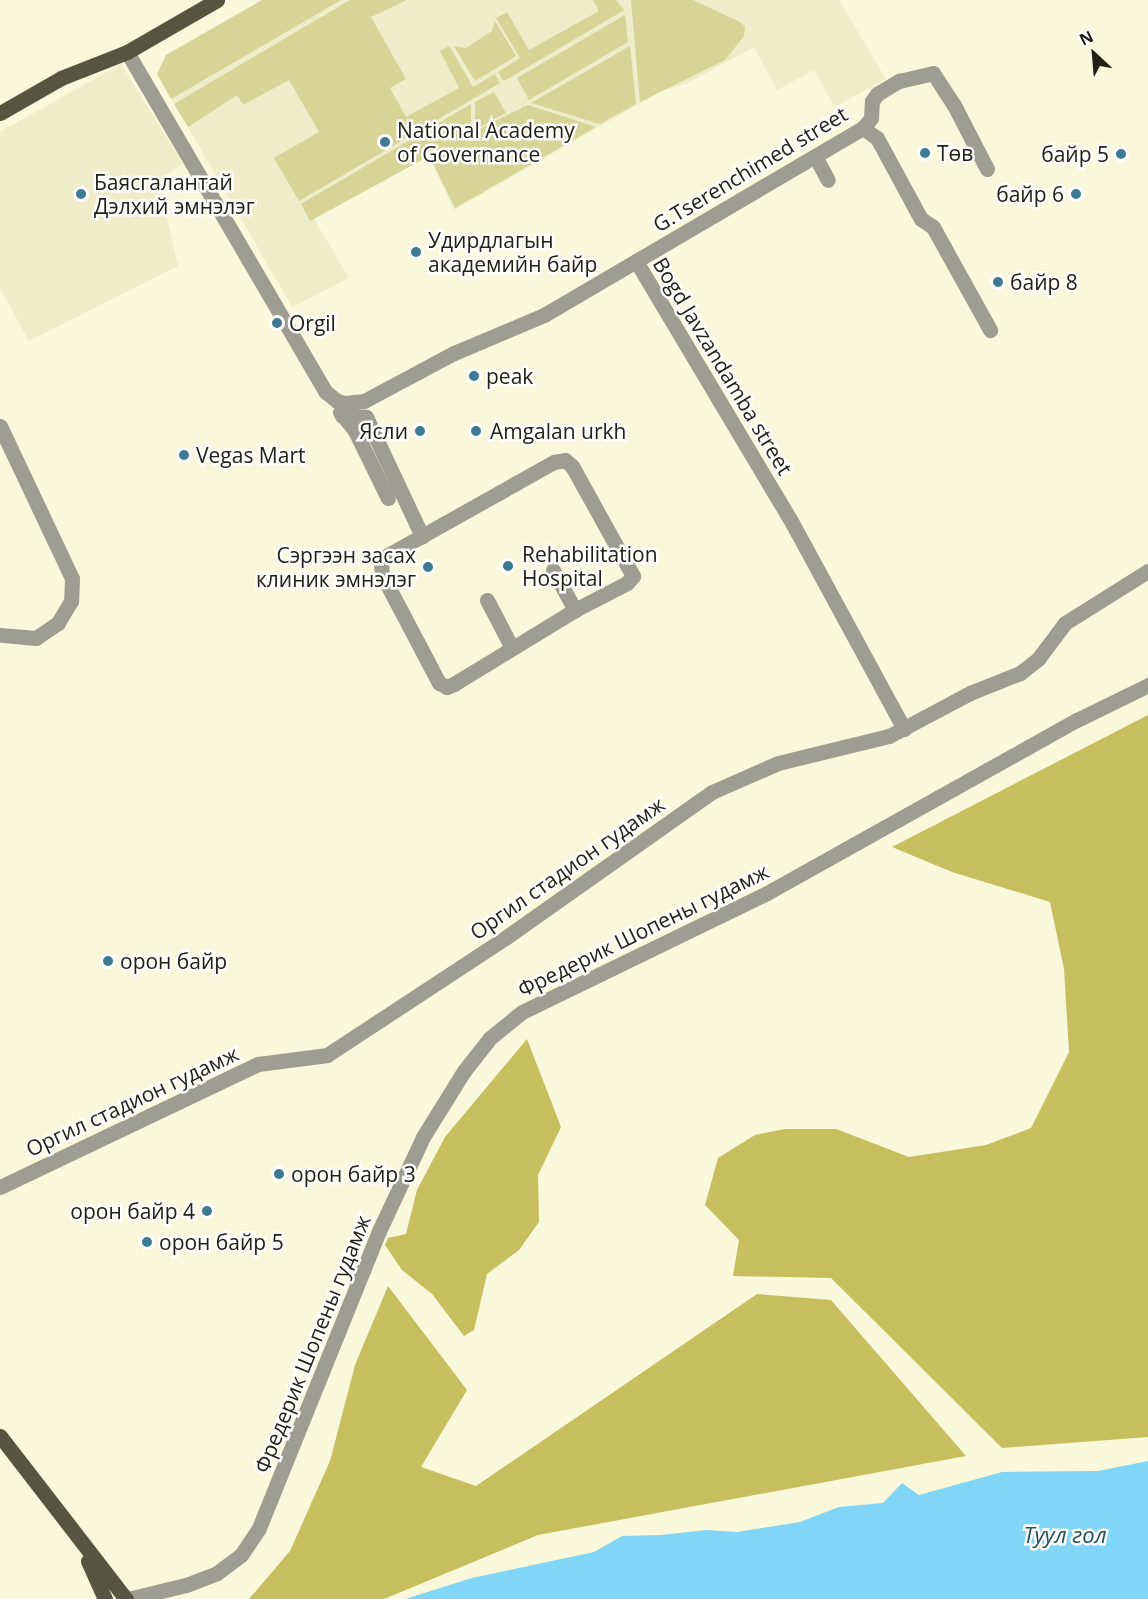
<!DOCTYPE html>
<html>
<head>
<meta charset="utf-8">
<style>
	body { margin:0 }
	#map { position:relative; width:1148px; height:1599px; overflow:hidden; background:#f9f8db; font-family:"Open Sans",sans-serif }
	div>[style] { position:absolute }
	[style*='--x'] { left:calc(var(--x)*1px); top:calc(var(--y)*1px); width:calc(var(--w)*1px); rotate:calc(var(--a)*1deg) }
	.built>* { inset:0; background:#efecc9 }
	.green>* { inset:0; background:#d8d397 }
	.forest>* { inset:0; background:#c7be60 }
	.water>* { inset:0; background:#81d5f6 }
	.minor>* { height:15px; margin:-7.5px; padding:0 7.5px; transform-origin:7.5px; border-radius:7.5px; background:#9d9d91 }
	.major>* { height:15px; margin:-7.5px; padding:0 7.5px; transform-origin:7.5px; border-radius:7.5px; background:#565541 }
	.dots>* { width:16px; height:16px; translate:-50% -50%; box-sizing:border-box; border:3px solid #fff; border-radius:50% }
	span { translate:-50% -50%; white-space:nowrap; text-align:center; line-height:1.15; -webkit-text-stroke:5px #fff; paint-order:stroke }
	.poi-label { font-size:21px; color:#212116 }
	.left { translate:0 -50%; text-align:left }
	.right { translate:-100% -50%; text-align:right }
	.street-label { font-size:21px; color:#212116 }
	.water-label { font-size:22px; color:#204f60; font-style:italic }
	.north { position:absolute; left:1064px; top:24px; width:60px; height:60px; -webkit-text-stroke:4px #fff; paint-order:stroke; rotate:334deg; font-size:16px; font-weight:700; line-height:24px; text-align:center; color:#212116 }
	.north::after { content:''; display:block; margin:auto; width:21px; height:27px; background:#212116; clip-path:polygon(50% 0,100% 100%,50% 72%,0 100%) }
</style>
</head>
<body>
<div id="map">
	<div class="built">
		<div style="clip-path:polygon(263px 0,839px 0,886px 79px,835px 107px,814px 70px,777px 90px,754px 47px,686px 84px,662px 91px,454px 210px,429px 156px,314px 219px,349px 278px,292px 307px,157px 74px,166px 55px)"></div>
		<div style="clip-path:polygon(121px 64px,183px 164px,158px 180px,178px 266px,29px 341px,0 288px,0 132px)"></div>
	</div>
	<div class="green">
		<div style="clip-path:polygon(262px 0,341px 0,171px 99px,157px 74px,166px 55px)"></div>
		<div style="clip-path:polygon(350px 0,407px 0,371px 17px,406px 79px,390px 88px,406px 117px,459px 88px,440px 51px,449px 46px,473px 87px,495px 74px,500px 83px,299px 201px,274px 158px,319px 132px,289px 80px,243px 105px,237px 95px,188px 127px,174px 104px)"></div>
		<div style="clip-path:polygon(593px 0,616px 0,624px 10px,504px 81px,498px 72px,520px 58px,496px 18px,507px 12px,529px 50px,599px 11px)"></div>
		<div style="clip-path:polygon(631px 0,693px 0,740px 22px,745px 27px,744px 36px,725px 60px,640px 102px)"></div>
		<div style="clip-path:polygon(625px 15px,628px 42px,529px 100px,517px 78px)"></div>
		<div style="clip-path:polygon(495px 21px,516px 56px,475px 81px,454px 46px,466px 48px,492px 31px)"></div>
		<div style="clip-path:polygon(630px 46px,636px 104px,600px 124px,531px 103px)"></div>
		<div style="clip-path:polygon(494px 92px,506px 113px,475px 130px,475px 102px)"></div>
		<div style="clip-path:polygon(471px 104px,471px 133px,528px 105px,596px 127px,455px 208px,429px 156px,310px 221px,301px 204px)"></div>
	</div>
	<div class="forest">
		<div style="clip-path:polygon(1148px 715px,1148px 1437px,1002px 1448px,831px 1278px,733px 1276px,739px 1240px,705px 1205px,718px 1158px,755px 1135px,785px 1129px,836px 1129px,909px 1157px,986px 1145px,1031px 1128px,1069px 1052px,1064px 969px,1050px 902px,952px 872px,892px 847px)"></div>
		<div style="clip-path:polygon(527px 1039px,561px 1127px,538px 1175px,539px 1222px,519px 1250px,487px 1274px,474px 1330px,464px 1336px,432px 1294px,402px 1270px,385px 1245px,388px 1238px,406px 1234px,417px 1190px,445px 1137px)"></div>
		<div style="clip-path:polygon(388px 1286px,467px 1390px,421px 1467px,476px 1486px,757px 1294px,831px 1300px,966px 1456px,538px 1535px,384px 1599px,249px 1599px,290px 1551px,330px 1461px,355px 1365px)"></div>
	</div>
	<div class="water">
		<div style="clip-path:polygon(1148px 1461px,1148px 1599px,405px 1599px,472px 1578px,594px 1552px,622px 1536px,661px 1535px,707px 1530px,737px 1532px,800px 1522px,839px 1507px,883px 1503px,902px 1483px,919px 1495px,1002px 1472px,1098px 1471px)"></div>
	</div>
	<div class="minor">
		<div style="--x:127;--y:52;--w:394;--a:59.7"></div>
		<div style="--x:326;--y:392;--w:14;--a:39"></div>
		<div style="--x:337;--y:401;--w:8;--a:14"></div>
		<div style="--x:345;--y:403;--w:19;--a:-6"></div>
		<div style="--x:364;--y:401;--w:102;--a:-28.1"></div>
		<div style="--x:454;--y:353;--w:98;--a:-22.9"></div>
		<div style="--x:544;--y:315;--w:370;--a:-30.4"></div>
		<div style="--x:863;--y:128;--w:13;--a:-51"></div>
		<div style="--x:871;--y:118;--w:17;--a:-87"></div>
		<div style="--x:872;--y:101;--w:9;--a:-54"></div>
		<div style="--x:877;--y:94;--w:26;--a:-31"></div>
		<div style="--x:899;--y:81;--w:35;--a:-13"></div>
		<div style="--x:933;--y:73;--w:38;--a:57"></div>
		<div style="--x:954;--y:105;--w:72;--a:62.7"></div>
		<div style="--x:863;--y:128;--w:17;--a:36"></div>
		<div style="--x:877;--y:138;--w:92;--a:61.5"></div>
		<div style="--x:921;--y:219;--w:14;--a:34"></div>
		<div style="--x:933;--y:227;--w:118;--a:61"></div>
		<div style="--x:815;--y:156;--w:27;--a:62"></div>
		<div style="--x:636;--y:261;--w:300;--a:59.2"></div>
		<div style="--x:790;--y:519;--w:239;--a:61.5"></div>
		<div style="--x:340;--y:412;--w:22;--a:51"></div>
		<div style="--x:354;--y:429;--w:77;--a:63.8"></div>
		<div style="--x:342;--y:416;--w:24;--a:2"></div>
		<div style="--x:366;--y:417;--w:132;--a:64.8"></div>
		<div style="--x:0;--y:426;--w:168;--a:64.7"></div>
		<div style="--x:72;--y:578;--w:23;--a:92"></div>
		<div style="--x:71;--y:601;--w:26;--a:121"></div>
		<div style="--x:58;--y:623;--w:27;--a:146"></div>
		<div style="--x:36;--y:638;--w:36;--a:-175"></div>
		<div style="--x:565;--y:460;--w:9;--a:41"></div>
		<div style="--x:572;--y:466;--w:126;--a:61"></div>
		<div style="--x:633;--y:576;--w:9;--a:131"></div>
		<div style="--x:627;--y:583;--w:59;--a:152.6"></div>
		<div style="--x:575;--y:610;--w:142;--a:148.6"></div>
		<div style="--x:454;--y:684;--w:8;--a:157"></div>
		<div style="--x:447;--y:687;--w:9;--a:-153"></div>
		<div style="--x:439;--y:683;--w:122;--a:-117.8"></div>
		<div style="--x:382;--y:575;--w:12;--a:-95"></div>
		<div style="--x:381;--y:563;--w:11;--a:-49"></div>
		<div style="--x:388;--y:555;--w:190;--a:-29.3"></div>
		<div style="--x:554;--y:462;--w:11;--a:-10"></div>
		<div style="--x:553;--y:570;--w:46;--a:61.2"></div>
		<div style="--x:487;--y:600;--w:54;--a:62.5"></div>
		<div style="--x:0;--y:1187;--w:286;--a:-25.5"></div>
		<div style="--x:258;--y:1064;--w:70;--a:-7.4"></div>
		<div style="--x:327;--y:1055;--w:213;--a:-33.3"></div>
		<div style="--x:505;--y:938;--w:253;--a:-35.2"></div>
		<div style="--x:712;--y:792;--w:72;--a:-23.7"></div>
		<div style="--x:778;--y:763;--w:114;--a:-13.7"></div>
		<div style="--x:889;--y:736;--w:92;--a:-28"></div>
		<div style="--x:970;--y:693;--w:54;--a:-21.8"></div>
		<div style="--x:1020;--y:673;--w:23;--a:-38"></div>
		<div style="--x:1038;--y:659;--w:45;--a:-53.1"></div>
		<div style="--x:1065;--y:623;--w:98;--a:-32.1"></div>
		<div style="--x:128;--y:1599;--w:60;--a:-13.6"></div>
		<div style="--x:186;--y:1585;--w:33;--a:-21"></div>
		<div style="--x:217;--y:1573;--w:30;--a:-37"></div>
		<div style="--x:241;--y:1555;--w:32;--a:-56"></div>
		<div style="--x:259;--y:1528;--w:320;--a:-68"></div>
		<div style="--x:379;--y:1231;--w:104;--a:-64.9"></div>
		<div style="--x:423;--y:1137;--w:78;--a:-58.2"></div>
		<div style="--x:464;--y:1071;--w:42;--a:-51.8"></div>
		<div style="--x:490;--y:1038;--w:41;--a:-39.1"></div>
		<div style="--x:522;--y:1012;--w:272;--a:-25.9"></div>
		<div style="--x:767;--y:893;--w:355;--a:-29.2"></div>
		<div style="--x:1077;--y:720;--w:79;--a:-26.2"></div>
	</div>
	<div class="major">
		<div style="--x:0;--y:113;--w:70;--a:-29.8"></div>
		<div style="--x:61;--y:78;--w:71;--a:-21.5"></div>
		<div style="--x:127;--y:52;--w:104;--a:-30"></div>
		<div style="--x:0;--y:1436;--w:206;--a:52.3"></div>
		<div style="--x:88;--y:1561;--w:42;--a:65.9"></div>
	</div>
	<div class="dots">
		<div style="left:385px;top:142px;background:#3e7b92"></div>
		<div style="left:925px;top:153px;background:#3e7b92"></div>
		<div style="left:1121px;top:154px;background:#3e7b92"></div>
		<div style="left:81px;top:194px;background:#3e7b92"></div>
		<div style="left:1076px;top:194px;background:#3e7b92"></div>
		<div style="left:416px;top:252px;background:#3e7b92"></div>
		<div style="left:998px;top:282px;background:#3e7b92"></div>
		<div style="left:277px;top:323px;background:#3e7b92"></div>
		<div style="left:474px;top:376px;background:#3e7b92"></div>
		<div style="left:420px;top:431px;background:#3e7b92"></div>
		<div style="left:476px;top:431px;background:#3e7b92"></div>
		<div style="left:184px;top:455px;background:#3e7b92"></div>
		<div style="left:508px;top:566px;background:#3e7b92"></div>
		<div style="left:428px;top:567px;background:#3e7b92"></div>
		<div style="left:108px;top:961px;background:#3e7b92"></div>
		<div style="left:279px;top:1174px;background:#3e7b92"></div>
		<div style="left:207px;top:1211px;background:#3e7b92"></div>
		<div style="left:147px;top:1242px;background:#3e7b92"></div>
	</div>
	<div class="poi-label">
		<span class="left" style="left:397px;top:142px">National Academy<br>of Governance</span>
		<span class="left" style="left:937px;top:153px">Төв</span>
		<span class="right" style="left:1109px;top:154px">байр 5</span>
		<span class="left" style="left:94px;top:194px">Баясгалантай<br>Дэлхий эмнэлэг</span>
		<span class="right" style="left:1064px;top:194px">байр 6</span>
		<span class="left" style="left:428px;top:252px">Удирдлагын<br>академийн байр</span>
		<span class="left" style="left:1010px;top:282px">байр 8</span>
		<span class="left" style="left:289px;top:323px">Orgil</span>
		<span class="left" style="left:486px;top:376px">peak</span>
		<span class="right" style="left:408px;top:431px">Ясли</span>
		<span class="left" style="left:490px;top:431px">Amgalan urkh</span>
		<span class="left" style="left:196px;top:455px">Vegas Mart</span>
		<span class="left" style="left:522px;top:566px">Rehabilitation<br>Hospital</span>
		<span class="right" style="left:416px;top:567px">Сэргээн засах<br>клиник эмнэлэг</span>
		<span class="left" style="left:120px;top:961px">орон байр</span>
		<span class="left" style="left:291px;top:1174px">орон байр 3</span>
		<span class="right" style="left:195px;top:1211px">орон байр 4</span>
		<span class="left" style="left:159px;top:1242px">орон байр 5</span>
	</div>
	<div class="street-label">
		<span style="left:750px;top:169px;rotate:-31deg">G.Tserenchimed street</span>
		<span style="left:723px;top:366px;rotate:59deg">Bogd Javzandamba street</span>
		<span style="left:567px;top:868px;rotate:-35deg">Оргил стадион гудамж</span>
		<span style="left:643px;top:930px;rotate:-26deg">Фредерик Шопены гудамж</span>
		<span style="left:132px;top:1101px;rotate:-25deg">Оргил стадион гудамж</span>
		<span style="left:312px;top:1344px;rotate:-68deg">Фредерик Шопены гудамж</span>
	</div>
	<div class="water-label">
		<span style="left:1065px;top:1535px">Туул гол</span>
	</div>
	<div class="north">N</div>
</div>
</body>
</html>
